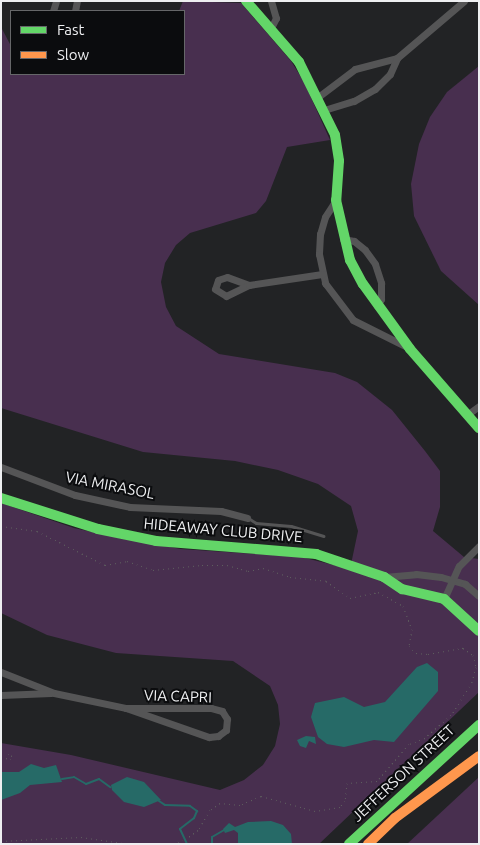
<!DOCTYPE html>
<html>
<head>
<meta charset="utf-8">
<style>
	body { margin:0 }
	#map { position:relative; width:480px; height:845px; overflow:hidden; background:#222325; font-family:Ubuntu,sans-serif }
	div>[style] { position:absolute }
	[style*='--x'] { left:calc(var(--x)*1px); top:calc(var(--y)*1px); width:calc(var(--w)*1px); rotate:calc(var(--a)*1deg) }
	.green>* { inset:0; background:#482f4f }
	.water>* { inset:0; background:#266a67 }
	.stream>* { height:2px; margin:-1px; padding:0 1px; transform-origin:1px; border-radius:1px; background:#266a67 }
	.path>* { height:1px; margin-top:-0.5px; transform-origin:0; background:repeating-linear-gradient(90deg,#5e5e5e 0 1px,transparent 0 5px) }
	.lane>* { height:3px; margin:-1.5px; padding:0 1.5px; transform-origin:1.5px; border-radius:1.5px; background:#555556 }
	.street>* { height:7px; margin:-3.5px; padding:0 3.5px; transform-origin:3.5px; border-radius:3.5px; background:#555556 }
	.fast>* { height:10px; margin:-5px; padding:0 5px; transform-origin:5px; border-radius:5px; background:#63d668 }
	.slow>* { height:10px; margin:-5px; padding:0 5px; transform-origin:5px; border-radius:5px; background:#ff974d }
	span { translate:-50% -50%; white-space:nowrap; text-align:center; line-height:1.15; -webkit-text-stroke:4px #0b0c0e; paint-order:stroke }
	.street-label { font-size:15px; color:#eeeff1 }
	.frame { position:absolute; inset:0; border:2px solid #eeeff1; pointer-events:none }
	.legend { position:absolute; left:10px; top:10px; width:175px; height:65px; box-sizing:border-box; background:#0b0c0e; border:1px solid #666769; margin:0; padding:6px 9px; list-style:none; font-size:15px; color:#eeeff1 }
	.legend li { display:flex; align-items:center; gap:10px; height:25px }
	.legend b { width:25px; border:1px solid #666769 }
</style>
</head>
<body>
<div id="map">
	<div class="green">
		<div style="clip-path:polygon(183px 1px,241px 3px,291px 61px,304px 82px,330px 140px,287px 147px,266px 201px,256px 213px,190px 233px,176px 245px,165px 263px,161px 282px,166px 307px,176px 326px,219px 354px,335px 373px,357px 382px,392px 410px,425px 451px,440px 471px,440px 507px,433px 531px,464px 557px,479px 559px,479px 692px,319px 844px,1px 844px,1px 743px,71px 755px,220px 790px,244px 780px,263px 765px,275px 746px,280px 724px,278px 705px,270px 686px,233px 661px,116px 653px,47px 635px,1px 613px,1px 503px,74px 528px,124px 539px,181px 549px,301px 557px,350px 569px,358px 531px,351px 506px,318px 484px,278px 470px,235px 461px,143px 452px,1px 408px,1px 27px,11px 46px,11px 74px,184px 74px,184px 11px,179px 11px)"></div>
		<div style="clip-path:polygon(479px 66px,479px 305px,441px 271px,414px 216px,411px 184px,419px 144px,430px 117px,447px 92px)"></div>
		<div style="clip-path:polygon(479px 777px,479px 844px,407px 844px)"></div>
	</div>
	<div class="water">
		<div style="clip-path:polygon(427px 663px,438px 672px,438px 691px,394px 742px,374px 740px,344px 747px,327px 744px,318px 737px,311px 717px,315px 703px,344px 697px,364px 707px,385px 702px,417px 667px)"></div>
		<div style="clip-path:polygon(306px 736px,315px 737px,316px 744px,309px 741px,306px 748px,300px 746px,297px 740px)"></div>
		<div style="clip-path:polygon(31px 764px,44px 768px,56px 765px,62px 782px,30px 785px,20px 793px,1px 800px,1px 772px,19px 772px)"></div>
		<div style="clip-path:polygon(127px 777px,144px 782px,161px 800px,144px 807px,124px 802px,112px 790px,111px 785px)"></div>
		<div style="clip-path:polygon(271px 821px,283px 825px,291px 834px,292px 844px,238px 844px,238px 833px,234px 830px,225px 833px,223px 829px,229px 823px,235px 827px,248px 822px)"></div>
	</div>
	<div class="stream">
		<div style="--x:62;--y:779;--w:12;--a:-9"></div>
		<div style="--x:74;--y:777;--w:14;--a:30"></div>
		<div style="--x:86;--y:784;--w:14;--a:-21"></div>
		<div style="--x:99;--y:779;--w:14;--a:36"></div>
		<div style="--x:159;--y:801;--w:7;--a:34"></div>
		<div style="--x:165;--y:805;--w:25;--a:2"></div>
		<div style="--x:190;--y:806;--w:9;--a:36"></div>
		<div style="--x:197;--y:811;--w:8;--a:113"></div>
		<div style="--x:194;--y:818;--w:18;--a:142"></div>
		<div style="--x:180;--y:829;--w:17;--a:65"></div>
		<div style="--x:212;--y:844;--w:7;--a:-90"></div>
		<div style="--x:212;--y:837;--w:14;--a:-30"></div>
	</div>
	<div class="path">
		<div style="--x:1;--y:526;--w:36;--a:8"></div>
		<div style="--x:37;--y:531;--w:76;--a:26.6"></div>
		<div style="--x:105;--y:565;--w:22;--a:-10"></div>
		<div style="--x:127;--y:561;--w:28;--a:19"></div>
		<div style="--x:153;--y:570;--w:49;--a:-5.8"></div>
		<div style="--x:202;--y:565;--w:25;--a:0"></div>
		<div style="--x:227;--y:565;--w:22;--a:16"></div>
		<div style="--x:248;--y:571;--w:15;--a:-11"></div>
		<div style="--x:263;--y:568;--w:28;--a:18"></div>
		<div style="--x:290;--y:577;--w:36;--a:6"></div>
		<div style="--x:326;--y:581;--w:29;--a:35"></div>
		<div style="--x:350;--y:598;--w:29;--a:-12"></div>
		<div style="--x:378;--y:592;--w:29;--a:29"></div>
		<div style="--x:403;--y:606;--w:25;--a:69"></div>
		<div style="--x:412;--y:629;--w:17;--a:100"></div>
		<div style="--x:409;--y:646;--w:10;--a:45"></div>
		<div style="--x:416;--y:653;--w:12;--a:5"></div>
		<div style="--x:428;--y:654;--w:36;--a:-10"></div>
		<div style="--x:463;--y:648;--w:12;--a:35"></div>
		<div style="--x:473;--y:655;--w:12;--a:76"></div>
		<div style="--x:476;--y:667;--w:16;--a:105"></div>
		<div style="--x:472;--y:682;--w:39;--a:122"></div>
		<div style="--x:451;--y:715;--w:35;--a:139"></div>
		<div style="--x:425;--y:738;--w:17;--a:159"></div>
		<div style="--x:409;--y:744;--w:49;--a:130.9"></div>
		<div style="--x:377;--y:781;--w:30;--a:176"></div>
		<div style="--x:347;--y:783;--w:18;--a:96"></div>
		<div style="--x:345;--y:801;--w:8;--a:130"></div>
		<div style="--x:340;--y:807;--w:25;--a:171"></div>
		<div style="--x:315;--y:811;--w:56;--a:-164.5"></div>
		<div style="--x:261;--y:796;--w:23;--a:157"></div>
		<div style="--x:240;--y:805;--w:20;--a:-174"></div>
		<div style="--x:220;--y:803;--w:12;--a:145"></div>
		<div style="--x:210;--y:810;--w:23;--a:121"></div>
		<div style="--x:198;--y:830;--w:14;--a:144"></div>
		<div style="--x:1;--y:757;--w:9;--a:13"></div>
		<div style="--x:10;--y:759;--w:4;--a:-56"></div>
		<div style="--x:12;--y:756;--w:4;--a:-153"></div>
		<div style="--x:8;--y:754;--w:3;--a:45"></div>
		<div style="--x:1;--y:841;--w:80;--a:-2.9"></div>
		<div style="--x:81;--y:837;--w:49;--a:8.1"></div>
		<div style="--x:173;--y:844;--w:10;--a:-24"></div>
	</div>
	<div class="lane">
		<div style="--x:248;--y:518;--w:9;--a:32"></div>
		<div style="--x:256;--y:523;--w:35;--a:5"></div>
		<div style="--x:291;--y:526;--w:34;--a:17"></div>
	</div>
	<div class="street">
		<div style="--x:271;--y:1;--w:18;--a:74"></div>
		<div style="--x:276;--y:18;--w:11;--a:117"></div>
		<div style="--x:53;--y:11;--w:10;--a:-73"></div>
		<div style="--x:75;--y:11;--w:10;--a:-79"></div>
		<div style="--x:318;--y:97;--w:46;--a:-37.1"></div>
		<div style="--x:355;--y:69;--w:43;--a:-14.7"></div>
		<div style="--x:397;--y:58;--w:88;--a:-40.4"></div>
		<div style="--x:324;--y:110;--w:31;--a:-17"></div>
		<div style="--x:354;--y:101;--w:24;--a:-30"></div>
		<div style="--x:375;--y:89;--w:21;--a:-45"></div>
		<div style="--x:390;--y:74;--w:17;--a:-66"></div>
		<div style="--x:336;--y:200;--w:20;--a:123"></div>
		<div style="--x:325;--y:217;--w:18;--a:106"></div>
		<div style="--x:320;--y:234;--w:20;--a:93"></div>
		<div style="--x:319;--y:254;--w:30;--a:78"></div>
		<div style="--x:325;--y:283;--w:46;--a:52.9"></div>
		<div style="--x:353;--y:320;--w:63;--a:26.6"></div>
		<div style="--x:343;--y:239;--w:11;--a:10"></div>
		<div style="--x:354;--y:241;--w:14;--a:39"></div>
		<div style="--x:365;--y:250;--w:17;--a:54"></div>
		<div style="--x:375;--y:264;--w:20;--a:72"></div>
		<div style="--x:381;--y:283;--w:16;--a:90"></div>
		<div style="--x:381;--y:299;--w:8;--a:120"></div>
		<div style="--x:249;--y:285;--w:23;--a:-160"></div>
		<div style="--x:227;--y:277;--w:9;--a:162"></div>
		<div style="--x:218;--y:280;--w:9;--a:108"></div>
		<div style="--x:215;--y:289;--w:13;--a:32"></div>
		<div style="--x:226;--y:296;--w:25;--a:-26"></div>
		<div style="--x:249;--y:285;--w:74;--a:-8.6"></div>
		<div style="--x:468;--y:414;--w:14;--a:-36"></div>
		<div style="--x:1;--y:467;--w:79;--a:20.7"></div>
		<div style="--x:75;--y:495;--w:56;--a:12.3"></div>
		<div style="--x:130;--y:507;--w:91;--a:2.5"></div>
		<div style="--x:221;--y:511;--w:27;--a:15"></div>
		<div style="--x:384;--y:577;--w:32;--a:-5"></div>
		<div style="--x:416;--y:574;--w:25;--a:7"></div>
		<div style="--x:441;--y:577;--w:25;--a:16"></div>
		<div style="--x:465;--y:584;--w:18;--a:41"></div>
		<div style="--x:444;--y:599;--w:36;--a:-66"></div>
		<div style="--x:459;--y:566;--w:28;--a:-45"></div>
		<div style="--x:1;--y:672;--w:57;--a:21.6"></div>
		<div style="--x:54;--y:693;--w:74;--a:11.8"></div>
		<div style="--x:126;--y:708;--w:88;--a:19.3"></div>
		<div style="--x:209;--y:737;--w:9;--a:-6"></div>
		<div style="--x:218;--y:736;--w:10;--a:-37"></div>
		<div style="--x:226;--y:730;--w:11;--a:-85"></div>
		<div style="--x:227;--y:719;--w:9;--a:-122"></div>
		<div style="--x:222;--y:711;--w:11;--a:-165"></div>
		<div style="--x:211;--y:708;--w:85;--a:180"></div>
		<div style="--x:1;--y:695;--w:50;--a:-2.3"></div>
	</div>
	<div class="fast">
		<div style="--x:246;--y:1;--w:81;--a:49"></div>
		<div style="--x:299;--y:62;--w:81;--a:63.7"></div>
		<div style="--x:335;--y:135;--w:26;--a:81"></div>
		<div style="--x:339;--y:161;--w:39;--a:94"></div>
		<div style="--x:336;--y:200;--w:62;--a:76.9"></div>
		<div style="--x:350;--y:260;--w:27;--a:62"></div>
		<div style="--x:363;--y:284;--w:80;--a:54.1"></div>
		<div style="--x:410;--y:349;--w:105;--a:48.9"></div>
		<div style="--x:1;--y:498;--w:102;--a:17.7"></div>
		<div style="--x:98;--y:529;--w:59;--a:11.7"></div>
		<div style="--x:156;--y:541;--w:161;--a:4.6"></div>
		<div style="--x:316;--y:554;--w:72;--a:18.7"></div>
		<div style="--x:384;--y:577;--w:22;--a:34"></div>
		<div style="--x:402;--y:589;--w:43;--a:13.4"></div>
		<div style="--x:444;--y:599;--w:47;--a:42.4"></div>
		<div style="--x:349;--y:844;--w:176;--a:-42.5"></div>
	</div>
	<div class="slow">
		<div style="--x:368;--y:844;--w:37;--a:-44"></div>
		<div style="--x:395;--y:818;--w:104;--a:-36.4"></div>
	</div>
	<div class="street-label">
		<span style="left:110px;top:485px;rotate:11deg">VIA MIRASOL</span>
		<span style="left:223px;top:530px;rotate:5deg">HIDEAWAY CLUB DRIVE</span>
		<span style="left:178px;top:696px;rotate:2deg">VIA CAPRI</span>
		<span style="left:403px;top:773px;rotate:-43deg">JEFFERSON STREET</span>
	</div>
	<div class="frame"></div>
	<ul class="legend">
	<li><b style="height:6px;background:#63d668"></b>Fast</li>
	<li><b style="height:6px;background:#ff974d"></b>Slow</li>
	</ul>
</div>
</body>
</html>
